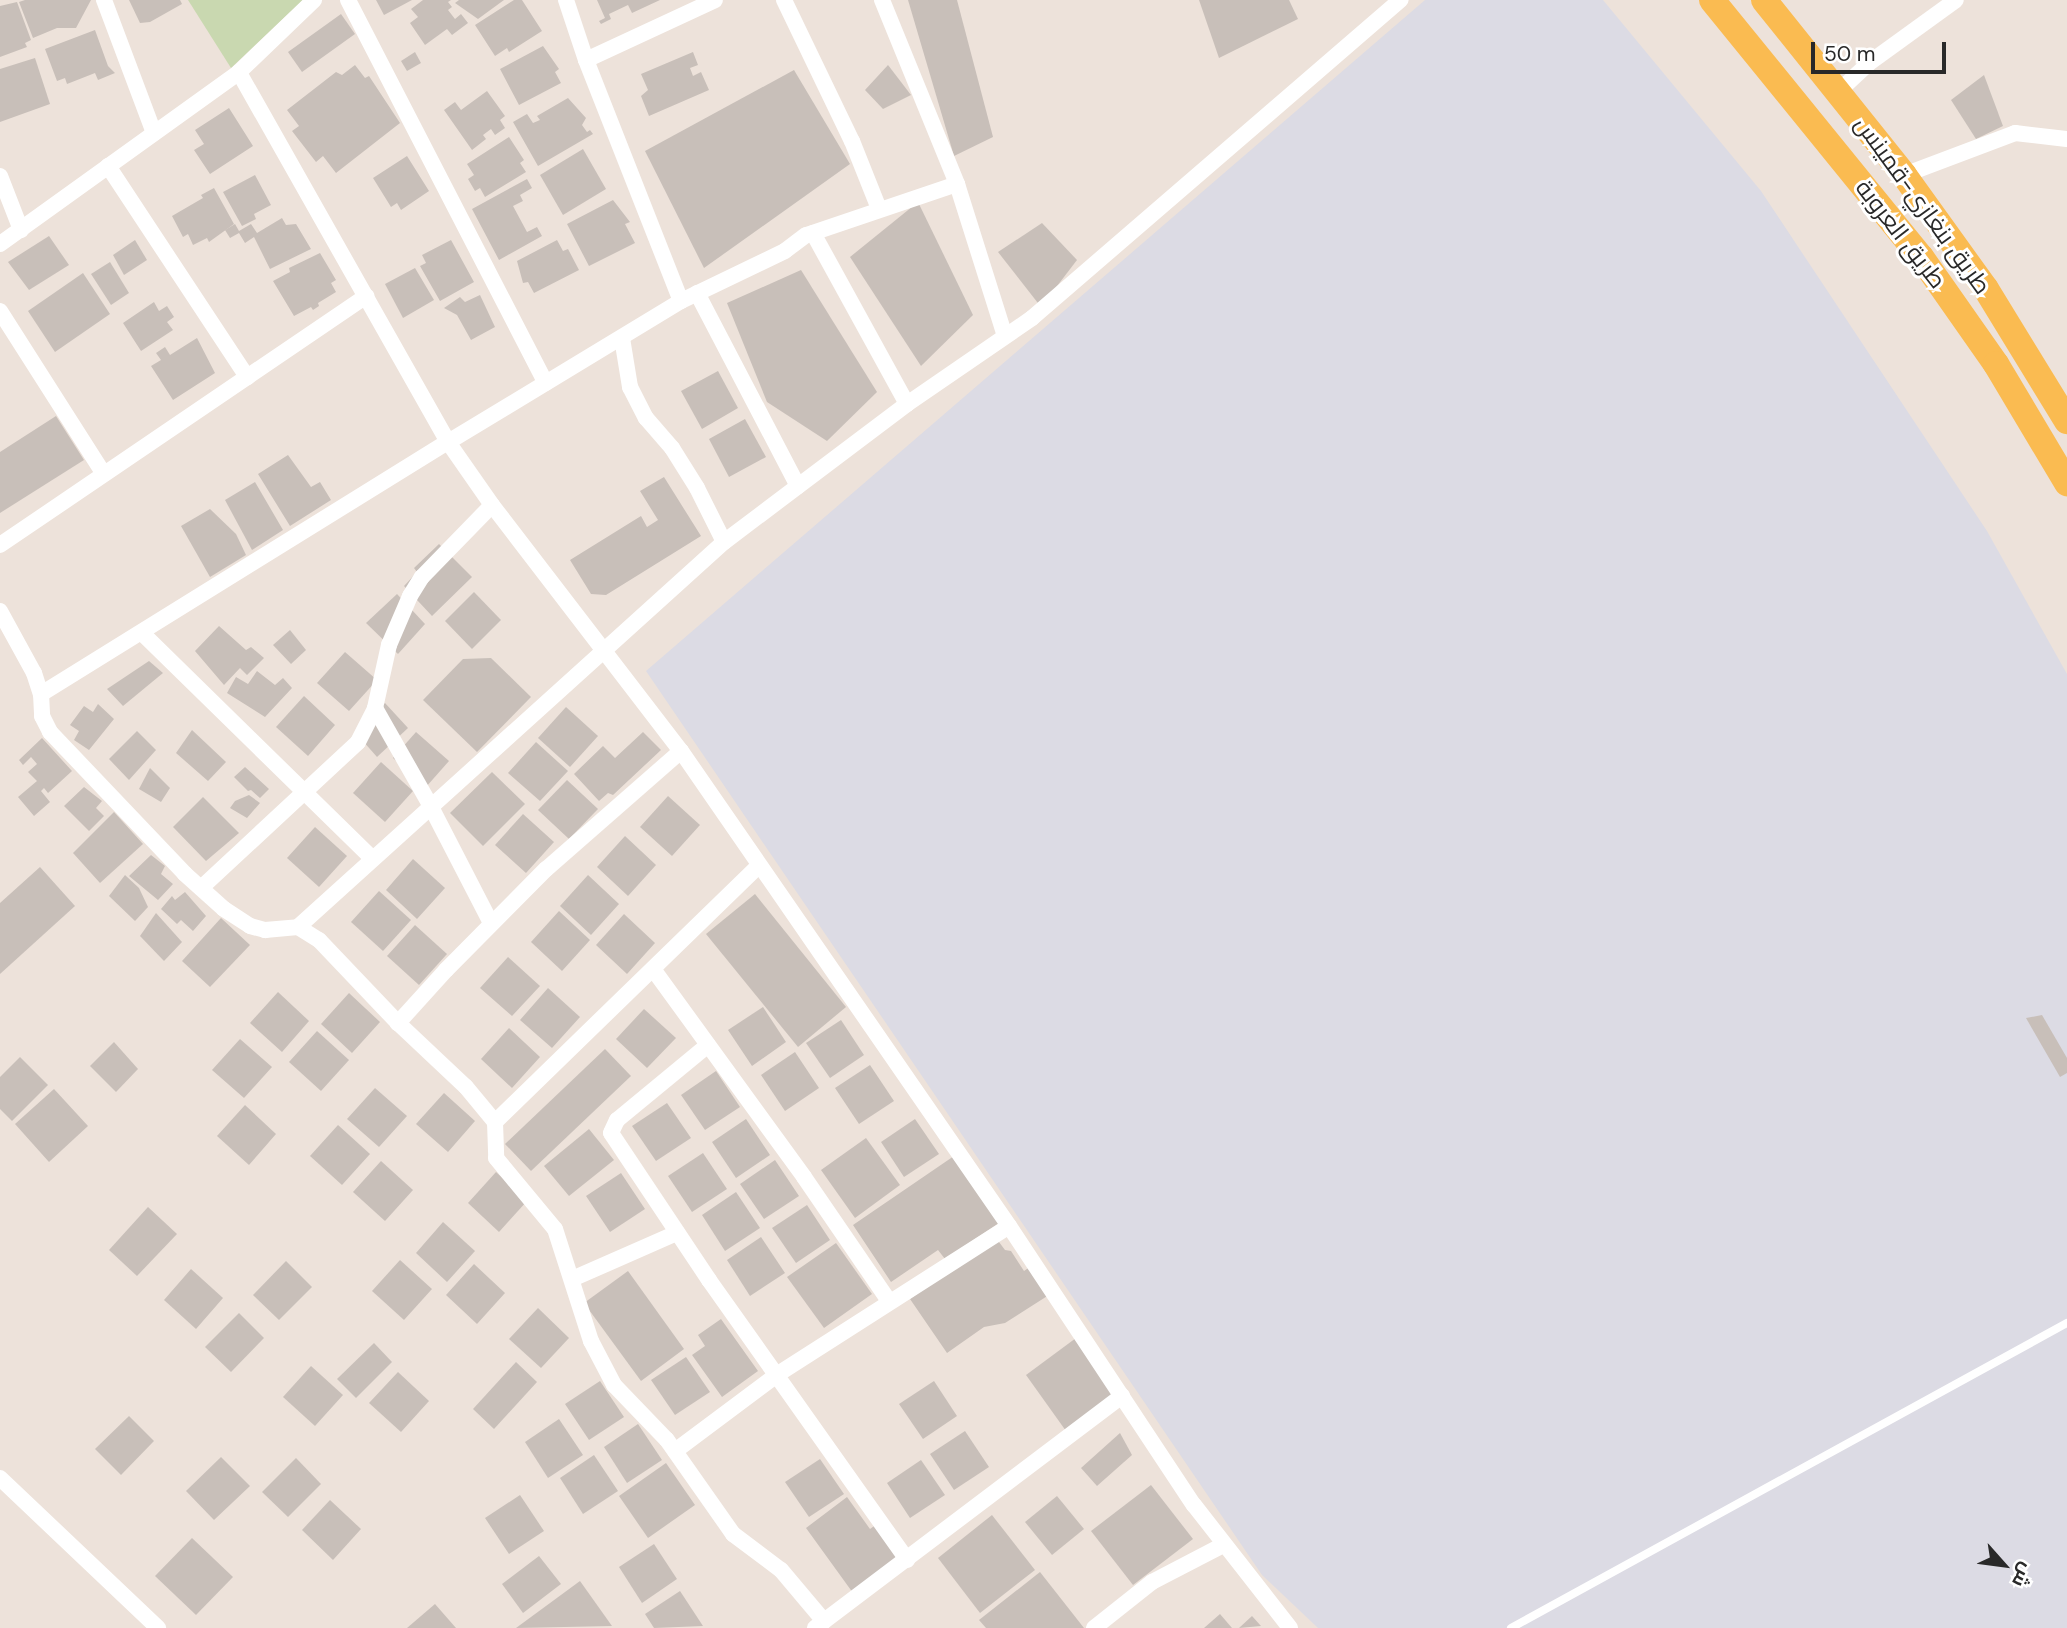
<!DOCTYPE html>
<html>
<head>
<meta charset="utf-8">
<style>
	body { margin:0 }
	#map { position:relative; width:2067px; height:1628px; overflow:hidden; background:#ede2da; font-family:"DM Sans",Cairo,sans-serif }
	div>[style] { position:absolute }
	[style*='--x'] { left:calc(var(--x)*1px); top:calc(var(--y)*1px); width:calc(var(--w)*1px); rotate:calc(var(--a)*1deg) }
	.industrial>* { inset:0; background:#dcdbe4 }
	.cemetery>* { inset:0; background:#c9d8b0 }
	.building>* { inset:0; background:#c8bfb9 }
	.lane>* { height:8px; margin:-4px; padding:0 4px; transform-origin:4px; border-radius:4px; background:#fff }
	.street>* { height:16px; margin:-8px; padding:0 8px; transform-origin:8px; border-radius:8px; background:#fff }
	.primary>* { height:26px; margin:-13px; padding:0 13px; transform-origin:13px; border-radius:13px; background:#fabb51 }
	span { translate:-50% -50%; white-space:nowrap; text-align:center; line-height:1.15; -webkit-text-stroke:6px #fff; paint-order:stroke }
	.street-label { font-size:24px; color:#292929 }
	.north { position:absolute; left:1969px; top:1530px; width:70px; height:70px; -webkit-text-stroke:5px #fff; paint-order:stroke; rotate:118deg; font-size:19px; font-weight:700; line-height:28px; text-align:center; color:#292929 }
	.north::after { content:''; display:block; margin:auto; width:24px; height:32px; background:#292929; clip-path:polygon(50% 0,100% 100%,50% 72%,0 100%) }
	.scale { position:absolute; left:1811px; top:42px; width:135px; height:32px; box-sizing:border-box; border:4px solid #292929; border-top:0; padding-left:9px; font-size:21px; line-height:24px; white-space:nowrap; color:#292929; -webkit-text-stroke:5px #fff; paint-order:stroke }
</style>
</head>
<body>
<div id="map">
	<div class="industrial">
		<div style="clip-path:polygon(1425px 0,1603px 0,1761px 191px,1987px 531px,2067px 674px,2067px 1628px,1318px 1628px,1262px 1575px,646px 671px)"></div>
	</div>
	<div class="cemetery">
		<div style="clip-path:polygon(188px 0,303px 0,231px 68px)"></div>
	</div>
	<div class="building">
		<div style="clip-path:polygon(25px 0,91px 0,76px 28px,57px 28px,33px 38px,19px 2px)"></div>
		<div style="clip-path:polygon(129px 0,180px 0,182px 4px,150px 22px,140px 23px)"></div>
		<div style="clip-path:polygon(376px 0,412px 0,384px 15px)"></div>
		<div style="clip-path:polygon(423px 0,451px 0,448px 2px,452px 7px,448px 10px,455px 19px,461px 14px,468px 23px,452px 35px,447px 29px,425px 45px,410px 23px,418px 17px,411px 9px)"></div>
		<div style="clip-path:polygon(459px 0,504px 0,478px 19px,455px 3px)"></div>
		<div style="clip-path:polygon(514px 0,522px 0,542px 31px,509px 52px,507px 48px,495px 56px,475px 25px)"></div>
		<div style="clip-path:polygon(597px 0,660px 0,632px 13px,628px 5px,609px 14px,611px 19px,601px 24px,599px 21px,605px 18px)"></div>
		<div style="clip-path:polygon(908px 0,957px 0,993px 137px,954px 156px)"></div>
		<div style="clip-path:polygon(1199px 0,1289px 0,1298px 19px,1219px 58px)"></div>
		<div style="clip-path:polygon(17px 2px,31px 40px,25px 43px,27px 47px,0 57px,0 6px)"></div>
		<div style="clip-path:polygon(341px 14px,355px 34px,302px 72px,288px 52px)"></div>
		<div style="clip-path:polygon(95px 30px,108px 66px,115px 73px,98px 80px,95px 73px,67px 84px,65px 78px,57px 81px,45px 49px)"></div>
		<div style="clip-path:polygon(543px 46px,559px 69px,555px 72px,561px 83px,519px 105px,500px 69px)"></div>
		<div style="clip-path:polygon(415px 52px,421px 63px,407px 71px,401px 61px)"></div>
		<div style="clip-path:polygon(693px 52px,698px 65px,690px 68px,693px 76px,701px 72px,709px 90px,649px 116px,641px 96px,648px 90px,641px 74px)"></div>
		<div style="clip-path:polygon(35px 58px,50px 104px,0 122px,0 69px)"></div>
		<div style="clip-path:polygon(355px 65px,365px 78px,369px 76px,400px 123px,336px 173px,323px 156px,316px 162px,292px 131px,299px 126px,287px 110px,336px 72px,342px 75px)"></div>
		<div style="clip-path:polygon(888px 65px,911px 95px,883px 109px,865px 90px)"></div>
		<div style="clip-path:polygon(794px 70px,850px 164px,704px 268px,645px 151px)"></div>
		<div style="clip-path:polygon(1984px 75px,2003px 126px,1976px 139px,1951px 100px)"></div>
		<div style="clip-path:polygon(487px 91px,505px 116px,500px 120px,505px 128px,495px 135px,491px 129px,483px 135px,486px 139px,472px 150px,444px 110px,455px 102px,461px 110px)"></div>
		<div style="clip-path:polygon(568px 98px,586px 118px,582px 125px,587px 132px,590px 130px,593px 134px,538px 166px,513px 122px,527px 114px,533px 123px,540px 120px,537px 116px)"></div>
		<div style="clip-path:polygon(229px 108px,253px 146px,210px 174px,194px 150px,204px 144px,195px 130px)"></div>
		<div style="clip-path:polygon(509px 137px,524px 160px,520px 163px,526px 172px,485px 197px,480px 188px,475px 191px,468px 179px,474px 175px,467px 164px)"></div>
		<div style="clip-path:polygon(583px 149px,606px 189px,563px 215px,540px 175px)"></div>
		<div style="clip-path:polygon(407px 156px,429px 191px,401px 210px,397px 203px,391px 207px,373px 178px)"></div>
		<div style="clip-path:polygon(255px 175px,271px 205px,254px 214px,256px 219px,242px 226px,223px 192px)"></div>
		<div style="clip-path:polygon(527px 179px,532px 188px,520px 195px,523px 201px,513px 206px,527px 232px,537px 227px,542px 236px,499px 260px,472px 209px)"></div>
		<div style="clip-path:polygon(214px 188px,234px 224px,209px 242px,207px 238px,193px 245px,188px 234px,183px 237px,172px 216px,203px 198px,201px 195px)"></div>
		<div style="clip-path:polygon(613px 200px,630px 222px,625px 224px,635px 243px,589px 266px,567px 224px)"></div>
		<div style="clip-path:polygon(918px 202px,973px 315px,921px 366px,850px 257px)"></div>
		<div style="clip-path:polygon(282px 218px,286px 225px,296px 224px,311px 249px,270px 269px,254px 237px,245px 243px,239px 233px,230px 238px,225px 230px,235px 224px,239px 231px,251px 224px,257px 233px)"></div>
		<div style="clip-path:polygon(1042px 223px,1077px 260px,1041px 307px,998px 252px)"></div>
		<div style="clip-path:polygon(49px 236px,69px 265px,29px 290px,8px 262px)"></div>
		<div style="clip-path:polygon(135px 240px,147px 260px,124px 275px,113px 255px)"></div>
		<div style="clip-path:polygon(451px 240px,474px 282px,440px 301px,420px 266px,426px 263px,422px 255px)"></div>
		<div style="clip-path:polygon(557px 240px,563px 251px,568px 249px,579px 270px,534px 293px,528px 282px,523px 283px,517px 261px)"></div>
		<div style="clip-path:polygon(320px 253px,336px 280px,331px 283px,336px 292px,318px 303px,319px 306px,313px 310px,311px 307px,294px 316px,273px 281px,290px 272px,289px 268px)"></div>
		<div style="clip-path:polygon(110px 262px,129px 293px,111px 305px,91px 274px)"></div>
		<div style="clip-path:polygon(415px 268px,434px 300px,403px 318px,385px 284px)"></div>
		<div style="clip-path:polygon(801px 270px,877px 392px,827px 441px,767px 402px,727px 303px)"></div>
		<div style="clip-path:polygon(83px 273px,110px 314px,55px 352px,28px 311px)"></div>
		<div style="clip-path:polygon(480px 295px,495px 327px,471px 340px,457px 315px,444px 308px,460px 297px,465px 302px)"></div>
		<div style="clip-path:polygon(154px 302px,159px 311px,167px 306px,174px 317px,167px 322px,173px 330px,141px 351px,123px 323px)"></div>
		<div style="clip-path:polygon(197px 338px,215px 373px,173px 400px,151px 366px,161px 360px,156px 353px,165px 347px,170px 355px)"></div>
		<div style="clip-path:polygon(718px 371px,738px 408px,702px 429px,681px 391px)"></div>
		<div style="clip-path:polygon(56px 416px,84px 460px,0 513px,0 452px)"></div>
		<div style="clip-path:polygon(745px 419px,766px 457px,729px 477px,709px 439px)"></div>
		<div style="clip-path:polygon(288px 455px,311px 487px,320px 482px,331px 500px,290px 526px,258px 474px)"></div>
		<div style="clip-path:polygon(664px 477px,701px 536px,606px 595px,591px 594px,570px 560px,641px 516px,647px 527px,658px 520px,640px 491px)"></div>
		<div style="clip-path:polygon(255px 482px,283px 530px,252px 550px,225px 500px)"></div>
		<div style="clip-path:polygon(210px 509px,236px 534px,246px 555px,210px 577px,181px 526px)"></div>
		<div style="clip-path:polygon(439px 544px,472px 577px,432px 616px,404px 586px,417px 572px,414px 568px)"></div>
		<div style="clip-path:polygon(474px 592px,501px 620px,472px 649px,445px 621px)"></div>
		<div style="clip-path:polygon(397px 594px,425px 624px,398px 654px,366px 623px)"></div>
		<div style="clip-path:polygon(219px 626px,246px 650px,251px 647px,264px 658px,247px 675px,240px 668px,224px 685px,195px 651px)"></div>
		<div style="clip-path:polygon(290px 630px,306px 650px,291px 664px,273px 645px)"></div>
		<div style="clip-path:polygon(345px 652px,377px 680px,349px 711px,317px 683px)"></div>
		<div style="clip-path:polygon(491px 658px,531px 697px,477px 752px,423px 700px,463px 659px)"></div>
		<div style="clip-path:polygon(149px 661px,163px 673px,123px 706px,107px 689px)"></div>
		<div style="clip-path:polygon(257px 671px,275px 685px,283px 678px,292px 688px,265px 717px,227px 693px,236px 677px,248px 684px)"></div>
		<div style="clip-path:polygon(304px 696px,335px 725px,308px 756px,276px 727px)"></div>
		<div style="clip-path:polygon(385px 703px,408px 728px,377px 757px,355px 732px)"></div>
		<div style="clip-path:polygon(98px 704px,114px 719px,89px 750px,74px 740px,79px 731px,70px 725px,84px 706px,93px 712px)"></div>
		<div style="clip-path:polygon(566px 707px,598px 736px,570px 767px,538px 738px)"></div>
		<div style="clip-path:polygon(192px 730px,226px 762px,208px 781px,176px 753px)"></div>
		<div style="clip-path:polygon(137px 731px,156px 750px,129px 780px,109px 759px)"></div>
		<div style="clip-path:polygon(416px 732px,449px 761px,426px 787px,393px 758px)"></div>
		<div style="clip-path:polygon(643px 732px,661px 750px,613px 795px,608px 793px,599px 801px,574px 774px,603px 746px,615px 758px)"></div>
		<div style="clip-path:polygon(42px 738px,72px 771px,48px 793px,44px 788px,41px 791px,50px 802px,34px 816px,18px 797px,37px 781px,28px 772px,37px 764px,31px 757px,23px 765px,19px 760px)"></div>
		<div style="clip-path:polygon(536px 742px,568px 771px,540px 801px,508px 773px)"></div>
		<div style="clip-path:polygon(381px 762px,413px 791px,385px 822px,353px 793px)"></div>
		<div style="clip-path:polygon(245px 767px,269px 789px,260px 798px,251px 790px,248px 791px,234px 777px)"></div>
		<div style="clip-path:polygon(150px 768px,170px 788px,161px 802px,139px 789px)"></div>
		<div style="clip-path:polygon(492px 772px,525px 804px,483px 846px,450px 813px)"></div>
		<div style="clip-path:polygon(567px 780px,598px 809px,569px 839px,538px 810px)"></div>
		<div style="clip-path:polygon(84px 787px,102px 801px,96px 808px,104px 816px,89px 831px,64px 806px)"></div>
		<div style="clip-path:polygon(249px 795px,260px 803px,247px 818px,230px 808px,235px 801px)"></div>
		<div style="clip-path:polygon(668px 796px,700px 825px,672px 856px,640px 827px)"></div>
		<div style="clip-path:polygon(203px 797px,239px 833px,206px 861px,173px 827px)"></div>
		<div style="clip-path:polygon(114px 812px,143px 844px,100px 883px,73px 853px)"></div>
		<div style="clip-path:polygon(523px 814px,554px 842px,526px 873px,495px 845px)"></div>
		<div style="clip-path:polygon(315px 827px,347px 856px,319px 887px,287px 858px)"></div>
		<div style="clip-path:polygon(625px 836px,656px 865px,628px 896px,597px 867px)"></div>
		<div style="clip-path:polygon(151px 855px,165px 866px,161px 874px,173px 884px,158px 900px,129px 876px)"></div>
		<div style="clip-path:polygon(413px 859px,445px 888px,417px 919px,386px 890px)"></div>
		<div style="clip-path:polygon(40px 867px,75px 906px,0 974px,0 903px)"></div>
		<div style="clip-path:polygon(125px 875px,139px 888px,148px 907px,135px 921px,109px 896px)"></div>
		<div style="clip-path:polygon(588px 875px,619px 904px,591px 935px,560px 906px)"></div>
		<div style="clip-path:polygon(379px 891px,411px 920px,383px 951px,351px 922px)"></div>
		<div style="clip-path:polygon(185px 892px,206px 916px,193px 931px,181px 920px,177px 924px,161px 909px,172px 896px,175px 900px)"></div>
		<div style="clip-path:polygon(755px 894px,846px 1007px,798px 1047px,706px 934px)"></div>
		<div style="clip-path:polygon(559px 911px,590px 940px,562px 971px,531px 942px)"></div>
		<div style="clip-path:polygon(156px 913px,182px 942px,164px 961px,140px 936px)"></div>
		<div style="clip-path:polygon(624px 914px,655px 943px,627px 974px,596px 945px)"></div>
		<div style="clip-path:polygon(221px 918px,250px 945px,210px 987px,182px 961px)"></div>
		<div style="clip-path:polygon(415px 925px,447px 954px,419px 985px,387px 956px)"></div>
		<div style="clip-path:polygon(508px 957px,540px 986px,512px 1016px,480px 988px)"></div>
		<div style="clip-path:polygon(548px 988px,580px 1017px,552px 1048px,520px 1020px)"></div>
		<div style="clip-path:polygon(278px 992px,309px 1021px,282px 1052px,250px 1023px)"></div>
		<div style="clip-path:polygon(349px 993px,380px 1022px,352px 1053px,321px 1024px)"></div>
		<div style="clip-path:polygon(763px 1007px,786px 1042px,752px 1066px,728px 1030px)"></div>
		<div style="clip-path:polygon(644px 1009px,676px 1038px,647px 1068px,616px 1039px)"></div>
		<div style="clip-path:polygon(2042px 1015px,2067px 1058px,2067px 1073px,2060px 1077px,2026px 1018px)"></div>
		<div style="clip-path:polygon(841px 1020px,864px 1055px,830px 1078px,806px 1043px)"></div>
		<div style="clip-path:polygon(509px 1028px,540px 1057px,512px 1088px,481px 1059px)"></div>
		<div style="clip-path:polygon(317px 1031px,349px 1060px,321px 1091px,289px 1062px)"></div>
		<div style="clip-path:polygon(240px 1039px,272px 1067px,244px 1098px,212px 1070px)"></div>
		<div style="clip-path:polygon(114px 1042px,138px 1069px,116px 1092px,90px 1066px)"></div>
		<div style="clip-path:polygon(605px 1049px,631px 1076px,531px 1171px,505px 1144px)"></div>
		<div style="clip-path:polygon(795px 1052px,819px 1088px,785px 1111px,761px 1075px)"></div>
		<div style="clip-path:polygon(20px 1057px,48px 1085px,12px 1121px,0 1109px,0 1077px)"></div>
		<div style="clip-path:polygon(870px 1065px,894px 1101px,859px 1124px,835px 1088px)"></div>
		<div style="clip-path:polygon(716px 1071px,740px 1107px,705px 1130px,681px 1095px)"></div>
		<div style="clip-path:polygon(375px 1088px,407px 1116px,379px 1147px,347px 1119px)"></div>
		<div style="clip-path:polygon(54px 1089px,88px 1126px,49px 1162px,15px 1124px)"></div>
		<div style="clip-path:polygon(444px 1093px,475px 1121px,448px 1152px,416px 1124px)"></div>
		<div style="clip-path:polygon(667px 1103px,691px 1138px,656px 1161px,632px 1126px)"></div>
		<div style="clip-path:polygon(245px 1105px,276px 1134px,249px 1165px,217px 1136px)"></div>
		<div style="clip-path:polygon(746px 1119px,770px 1155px,736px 1178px,712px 1142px)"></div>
		<div style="clip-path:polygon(915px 1119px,939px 1154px,904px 1177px,881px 1142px)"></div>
		<div style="clip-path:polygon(338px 1125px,370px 1154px,342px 1185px,310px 1156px)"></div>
		<div style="clip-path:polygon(589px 1129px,614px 1160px,569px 1196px,544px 1166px)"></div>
		<div style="clip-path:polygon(866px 1138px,900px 1185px,855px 1218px,821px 1170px)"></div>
		<div style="clip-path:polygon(703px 1153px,727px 1189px,692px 1212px,668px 1176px)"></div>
		<div style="clip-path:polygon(954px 1156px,999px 1223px,945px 1259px,938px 1250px,891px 1282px,853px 1225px)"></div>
		<div style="clip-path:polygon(775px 1160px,799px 1196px,764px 1219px,740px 1184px)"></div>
		<div style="clip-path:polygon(381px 1161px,413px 1190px,385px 1221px,353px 1192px)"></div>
		<div style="clip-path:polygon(496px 1172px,527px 1201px,499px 1232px,468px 1203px)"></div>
		<div style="clip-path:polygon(621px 1173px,645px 1209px,610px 1232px,586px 1196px)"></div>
		<div style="clip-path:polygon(736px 1192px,760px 1228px,725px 1251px,702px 1215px)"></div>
		<div style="clip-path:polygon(807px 1205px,830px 1240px,796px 1263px,772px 1228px)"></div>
		<div style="clip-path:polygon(148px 1207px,177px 1234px,137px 1276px,109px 1250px)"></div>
		<div style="clip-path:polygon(443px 1222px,475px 1251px,447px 1282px,416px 1253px)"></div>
		<div style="clip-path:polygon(761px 1237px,785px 1273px,750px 1296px,727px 1260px)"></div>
		<div style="clip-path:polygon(996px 1238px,1005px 1250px,1011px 1251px,1024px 1271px,1034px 1264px,1052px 1293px,1005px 1323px,984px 1327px,947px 1353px,910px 1299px)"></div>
		<div style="clip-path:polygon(836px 1243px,872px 1294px,824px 1328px,787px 1277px)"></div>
		<div style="clip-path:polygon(400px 1260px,432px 1289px,404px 1320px,372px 1291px)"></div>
		<div style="clip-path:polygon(286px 1261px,312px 1287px,279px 1320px,253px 1295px)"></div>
		<div style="clip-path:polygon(474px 1264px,505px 1293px,477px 1324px,446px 1295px)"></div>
		<div style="clip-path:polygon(191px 1269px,223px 1298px,196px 1329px,164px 1300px)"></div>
		<div style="clip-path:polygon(628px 1271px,684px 1349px,641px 1381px,584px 1303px)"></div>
		<div style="clip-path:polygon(538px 1308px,569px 1338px,541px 1368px,509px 1339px)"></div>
		<div style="clip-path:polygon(239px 1313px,264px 1338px,231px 1372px,205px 1347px)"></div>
		<div style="clip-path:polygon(721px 1319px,758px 1371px,722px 1397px,692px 1355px,705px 1346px,698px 1335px)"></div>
		<div style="clip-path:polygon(1076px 1338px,1117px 1394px,1066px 1431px,1026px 1375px)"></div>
		<div style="clip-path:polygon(374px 1343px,392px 1362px,356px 1398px,337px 1379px)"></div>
		<div style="clip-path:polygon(686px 1357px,710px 1392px,675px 1415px,651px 1380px)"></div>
		<div style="clip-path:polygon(516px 1362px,537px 1382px,494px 1429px,473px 1409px)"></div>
		<div style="clip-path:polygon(311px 1366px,343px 1395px,315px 1426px,283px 1397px)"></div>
		<div style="clip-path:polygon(398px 1372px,429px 1401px,401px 1432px,369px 1403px)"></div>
		<div style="clip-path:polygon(600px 1381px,624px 1417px,589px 1440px,565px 1404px)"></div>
		<div style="clip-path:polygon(934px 1381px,957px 1416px,923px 1439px,899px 1404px)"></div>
		<div style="clip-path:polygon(129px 1416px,154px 1441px,121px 1475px,95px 1449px)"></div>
		<div style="clip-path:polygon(559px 1419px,583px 1455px,548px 1478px,525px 1442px)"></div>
		<div style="clip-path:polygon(638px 1424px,662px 1460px,627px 1483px,604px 1447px)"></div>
		<div style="clip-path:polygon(965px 1431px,989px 1467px,954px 1490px,930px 1454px)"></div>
		<div style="clip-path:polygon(1120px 1433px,1132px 1455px,1097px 1486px,1081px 1468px)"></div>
		<div style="clip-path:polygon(594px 1455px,618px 1491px,583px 1514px,560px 1478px)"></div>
		<div style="clip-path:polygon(221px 1457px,250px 1486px,214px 1520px,186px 1491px)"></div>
		<div style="clip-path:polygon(296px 1458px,321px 1484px,288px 1517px,262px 1492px)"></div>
		<div style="clip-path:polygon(820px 1459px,844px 1494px,809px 1517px,785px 1482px)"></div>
		<div style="clip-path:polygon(921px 1460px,945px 1495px,910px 1518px,887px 1483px)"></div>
		<div style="clip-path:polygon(666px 1463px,695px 1505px,648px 1538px,619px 1496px)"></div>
		<div style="clip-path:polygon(1151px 1485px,1193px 1539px,1133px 1585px,1091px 1531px)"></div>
		<div style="clip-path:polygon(520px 1495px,544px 1531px,509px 1554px,485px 1518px)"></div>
		<div style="clip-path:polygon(1057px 1496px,1084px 1529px,1052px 1555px,1025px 1522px)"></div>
		<div style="clip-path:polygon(847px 1497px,870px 1529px,877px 1524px,900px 1557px,853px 1593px,806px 1528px)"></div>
		<div style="clip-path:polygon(330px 1500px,361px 1529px,333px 1560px,302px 1530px)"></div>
		<div style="clip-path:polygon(992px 1515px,1035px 1570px,980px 1613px,938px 1558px)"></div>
		<div style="clip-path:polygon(192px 1538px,233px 1577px,196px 1615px,155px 1576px)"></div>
		<div style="clip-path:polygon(654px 1544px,677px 1579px,642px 1603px,619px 1567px)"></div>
		<div style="clip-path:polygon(539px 1556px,561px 1584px,523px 1613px,502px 1584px)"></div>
		<div style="clip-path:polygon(1040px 1572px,1084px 1628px,986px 1628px,979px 1620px)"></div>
		<div style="clip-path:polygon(580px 1581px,612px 1626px,516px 1628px)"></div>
		<div style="clip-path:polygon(680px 1591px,703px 1626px,654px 1628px,645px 1614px)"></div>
		<div style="clip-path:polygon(435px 1604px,456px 1628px,407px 1628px)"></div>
		<div style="clip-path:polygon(1220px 1614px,1232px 1628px,1204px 1628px)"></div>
		<div style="clip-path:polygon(1252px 1616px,1261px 1626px,1239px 1628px)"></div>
	</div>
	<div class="lane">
		<div style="--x:1511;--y:1628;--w:634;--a:-28.75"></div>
	</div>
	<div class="street">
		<div style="--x:104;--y:0;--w:142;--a:69.4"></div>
		<div style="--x:348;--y:0;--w:431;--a:62.7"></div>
		<div style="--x:566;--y:0;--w:63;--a:71.6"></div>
		<div style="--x:586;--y:60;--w:259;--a:68.5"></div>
		<div style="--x:784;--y:0;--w:157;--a:64.3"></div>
		<div style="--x:852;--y:141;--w:73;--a:68.3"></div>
		<div style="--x:882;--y:0;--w:199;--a:67.8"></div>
		<div style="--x:957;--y:184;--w:159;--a:72.5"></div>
		<div style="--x:586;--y:60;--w:142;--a:-24.9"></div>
		<div style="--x:1838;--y:92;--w:42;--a:-43.1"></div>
		<div style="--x:1869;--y:63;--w:107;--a:-35.9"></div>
		<div style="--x:108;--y:166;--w:253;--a:56.6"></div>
		<div style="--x:1904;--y:175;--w:119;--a:-20.7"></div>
		<div style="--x:2015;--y:133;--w:52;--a:6.6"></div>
		<div style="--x:0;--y:176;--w:58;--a:68.7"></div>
		<div style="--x:957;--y:184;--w:159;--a:161.3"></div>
		<div style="--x:806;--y:235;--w:26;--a:143"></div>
		<div style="--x:785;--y:251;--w:115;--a:154.3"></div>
		<div style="--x:681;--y:301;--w:272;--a:148.8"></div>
		<div style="--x:448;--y:442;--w:77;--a:55.1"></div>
		<div style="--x:492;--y:505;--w:310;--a:52.5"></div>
		<div style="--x:681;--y:751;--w:577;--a:55.37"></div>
		<div style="--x:1009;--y:1226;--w:335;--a:56.5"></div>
		<div style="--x:1194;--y:1505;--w:156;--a:52"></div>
		<div style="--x:813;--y:233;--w:195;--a:61.2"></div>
		<div style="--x:0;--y:244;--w:294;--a:-35.7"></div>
		<div style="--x:239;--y:72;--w:104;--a:-43.8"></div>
		<div style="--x:697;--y:293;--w:218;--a:62.4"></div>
		<div style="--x:0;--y:311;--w:193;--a:57.5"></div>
		<div style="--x:622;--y:338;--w:50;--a:80.7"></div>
		<div style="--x:630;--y:387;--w:35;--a:63"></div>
		<div style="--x:646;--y:418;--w:40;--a:49"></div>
		<div style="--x:672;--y:448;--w:47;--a:58"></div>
		<div style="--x:697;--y:488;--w:60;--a:63.4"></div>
		<div style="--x:0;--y:545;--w:443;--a:-34.2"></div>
		<div style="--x:0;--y:611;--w:71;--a:61.3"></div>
		<div style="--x:34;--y:673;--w:22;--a:72"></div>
		<div style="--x:41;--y:694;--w:479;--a:-31.8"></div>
		<div style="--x:448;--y:442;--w:425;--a:-119.5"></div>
		<div style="--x:142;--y:633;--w:322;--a:44.4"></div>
		<div style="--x:41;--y:694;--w:22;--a:87"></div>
		<div style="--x:42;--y:716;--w:18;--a:63"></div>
		<div style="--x:50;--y:732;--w:196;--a:46.4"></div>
		<div style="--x:185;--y:874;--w:52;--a:41.9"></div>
		<div style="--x:224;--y:909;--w:31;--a:33"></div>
		<div style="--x:250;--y:926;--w:16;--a:15"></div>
		<div style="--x:265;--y:930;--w:33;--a:-5"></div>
		<div style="--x:298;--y:927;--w:25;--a:32"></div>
		<div style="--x:319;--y:940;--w:115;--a:46.4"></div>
		<div style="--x:375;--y:708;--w:112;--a:60.4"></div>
		<div style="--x:430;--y:805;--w:133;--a:62.7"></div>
		<div style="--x:681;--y:751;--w:179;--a:138.8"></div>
		<div style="--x:546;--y:869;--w:142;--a:134.7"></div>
		<div style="--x:446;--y:970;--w:72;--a:132.2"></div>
		<div style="--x:398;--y:1023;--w:93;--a:43.3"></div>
		<div style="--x:466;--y:1087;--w:45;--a:50.4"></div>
		<div style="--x:495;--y:1122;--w:36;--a:88"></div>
		<div style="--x:496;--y:1158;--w:92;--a:50.3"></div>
		<div style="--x:555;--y:1229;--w:118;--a:72.2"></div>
		<div style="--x:591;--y:1341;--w:50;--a:62.4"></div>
		<div style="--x:614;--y:1385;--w:76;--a:46.1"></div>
		<div style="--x:667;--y:1440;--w:115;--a:54.9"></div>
		<div style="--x:733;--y:1534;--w:60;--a:36.9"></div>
		<div style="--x:781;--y:1570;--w:67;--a:49.9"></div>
		<div style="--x:201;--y:888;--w:214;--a:-42.9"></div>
		<div style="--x:358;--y:742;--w:38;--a:-63"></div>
		<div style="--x:375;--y:708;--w:65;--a:-77.5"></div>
		<div style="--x:389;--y:645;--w:53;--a:-66.8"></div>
		<div style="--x:410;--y:596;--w:22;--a:-58"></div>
		<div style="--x:422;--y:577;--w:100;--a:-45.8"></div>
		<div style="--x:298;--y:927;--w:574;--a:-42.11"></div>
		<div style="--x:724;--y:542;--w:229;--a:-37"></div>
		<div style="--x:907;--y:404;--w:152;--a:-34.5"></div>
		<div style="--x:1032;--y:318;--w:487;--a:-40.8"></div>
		<div style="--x:653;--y:969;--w:257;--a:54"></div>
		<div style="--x:804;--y:1177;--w:150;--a:55.6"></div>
		<div style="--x:708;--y:1045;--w:118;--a:140.5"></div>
		<div style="--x:617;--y:1120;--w:14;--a:115"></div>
		<div style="--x:611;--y:1133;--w:177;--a:56.3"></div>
		<div style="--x:709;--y:1280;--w:343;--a:54.7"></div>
		<div style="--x:495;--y:1122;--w:367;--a:-44.2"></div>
		<div style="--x:572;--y:1279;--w:115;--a:-23.7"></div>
		<div style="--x:675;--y:1451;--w:129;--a:-36.8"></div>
		<div style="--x:778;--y:1374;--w:274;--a:-32.6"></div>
		<div style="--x:0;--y:1478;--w:218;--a:43.5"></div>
		<div style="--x:815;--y:1628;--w:385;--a:-37.1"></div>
		<div style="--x:1094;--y:1628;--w:74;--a:-38.4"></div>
		<div style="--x:1152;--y:1582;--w:80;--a:-27.5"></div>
	</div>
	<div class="primary">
		<div style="--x:1712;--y:0;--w:331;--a:50.9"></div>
		<div style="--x:1921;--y:257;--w:131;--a:55"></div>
		<div style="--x:1996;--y:364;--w:139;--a:59.2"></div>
		<div style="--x:1764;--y:0;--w:224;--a:51.3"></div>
		<div style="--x:1904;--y:175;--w:140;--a:54.3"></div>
		<div style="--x:1986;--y:289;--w:155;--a:58.5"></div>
	</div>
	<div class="street-label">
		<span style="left:1923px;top:205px;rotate:54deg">طريق بنغازي-قمينس</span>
		<span style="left:1901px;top:234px;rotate:52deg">طريق العروبة</span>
	</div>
	<div class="north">ش</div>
	<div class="scale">50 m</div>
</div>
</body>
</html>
